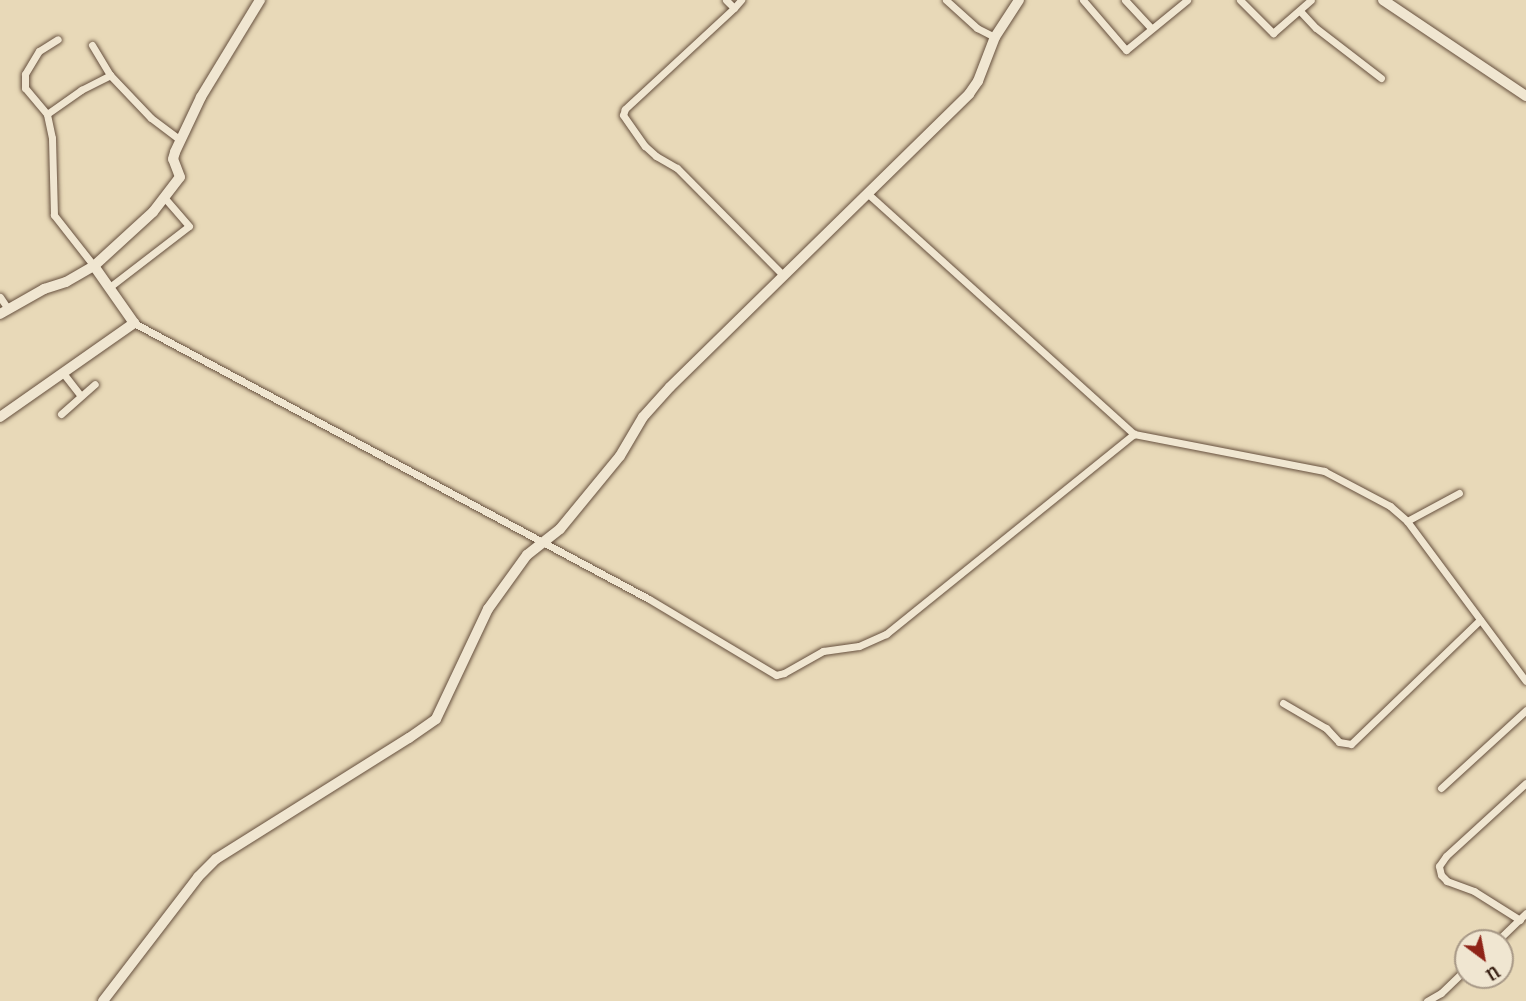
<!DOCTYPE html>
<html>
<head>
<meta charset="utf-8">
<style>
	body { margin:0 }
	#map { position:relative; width:1526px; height:1001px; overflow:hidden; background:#e8d9b8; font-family:"IM FELL French Canon",serif }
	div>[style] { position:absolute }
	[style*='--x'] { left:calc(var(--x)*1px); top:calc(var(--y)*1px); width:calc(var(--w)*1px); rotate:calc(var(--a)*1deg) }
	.roads { filter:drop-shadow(0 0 2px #66503e) drop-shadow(0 0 2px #66503e) }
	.street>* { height:7px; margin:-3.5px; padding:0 3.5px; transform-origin:3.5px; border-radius:3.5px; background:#f0e6d1 }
	.secondary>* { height:10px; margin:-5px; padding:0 5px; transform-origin:5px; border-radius:5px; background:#f0e6d1 }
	span { translate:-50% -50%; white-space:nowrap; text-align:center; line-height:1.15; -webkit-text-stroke:4.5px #f0e6d1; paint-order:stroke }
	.north { position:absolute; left:1454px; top:929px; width:60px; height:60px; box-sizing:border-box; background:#f0e6d1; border:2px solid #a79886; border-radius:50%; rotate:148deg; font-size:16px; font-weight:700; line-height:24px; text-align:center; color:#3a2215 }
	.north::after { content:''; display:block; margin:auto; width:21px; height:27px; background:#8f2418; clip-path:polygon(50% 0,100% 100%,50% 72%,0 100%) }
</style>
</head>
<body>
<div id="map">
	<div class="roads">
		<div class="street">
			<div style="--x:726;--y:0;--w:11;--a:45"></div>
			<div style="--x:734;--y:8;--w:149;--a:137.2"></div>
			<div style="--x:625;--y:109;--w:6;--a:108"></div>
			<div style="--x:623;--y:115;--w:38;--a:55"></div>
			<div style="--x:645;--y:146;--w:15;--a:42"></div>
			<div style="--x:656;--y:156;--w:24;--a:30"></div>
			<div style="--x:677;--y:168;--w:151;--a:45.3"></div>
			<div style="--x:946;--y:0;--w:42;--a:42.1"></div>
			<div style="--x:977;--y:28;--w:20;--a:27"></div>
			<div style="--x:1083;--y:0;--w:66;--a:49.3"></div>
			<div style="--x:1126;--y:50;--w:79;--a:-39.3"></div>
			<div style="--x:1125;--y:0;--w:38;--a:47"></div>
			<div style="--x:1240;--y:0;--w:47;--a:45"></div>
			<div style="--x:1273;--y:33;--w:50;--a:-41"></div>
			<div style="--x:734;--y:8;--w:11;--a:-49"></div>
			<div style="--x:1300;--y:11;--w:23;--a:47"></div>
			<div style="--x:1316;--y:28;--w:82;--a:37.6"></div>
			<div style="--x:92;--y:45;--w:35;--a:59"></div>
			<div style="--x:47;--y:114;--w:34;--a:-130"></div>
			<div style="--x:25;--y:88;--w:14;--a:-90"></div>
			<div style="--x:25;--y:74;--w:27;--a:-59"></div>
			<div style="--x:39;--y:51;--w:22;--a:-32"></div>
			<div style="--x:867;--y:193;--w:360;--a:42.1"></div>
			<div style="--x:1134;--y:434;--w:194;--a:11"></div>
			<div style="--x:1324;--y:471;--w:75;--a:27.9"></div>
			<div style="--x:1390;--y:506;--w:23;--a:41"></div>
			<div style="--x:1407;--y:521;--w:199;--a:53.4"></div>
			<div style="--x:94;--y:266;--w:65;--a:-128.1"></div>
			<div style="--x:54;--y:215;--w:77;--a:-91.5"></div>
			<div style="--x:52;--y:138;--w:25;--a:-102"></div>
			<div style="--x:47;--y:114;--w:42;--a:-35.2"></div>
			<div style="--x:81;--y:90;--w:33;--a:-27"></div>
			<div style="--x:110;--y:75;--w:59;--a:46.4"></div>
			<div style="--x:151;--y:118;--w:36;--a:37"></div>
			<div style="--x:111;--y:286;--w:98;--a:-37.6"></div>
			<div style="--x:189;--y:226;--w:37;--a:-131"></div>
			<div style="--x:0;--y:297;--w:14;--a:56"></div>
			<div style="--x:134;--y:323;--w:584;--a:28.19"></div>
			<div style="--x:649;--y:599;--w:148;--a:30.9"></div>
			<div style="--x:776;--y:675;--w:8;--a:-14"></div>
			<div style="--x:784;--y:673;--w:45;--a:-29.4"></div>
			<div style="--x:823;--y:651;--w:36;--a:-8"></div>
			<div style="--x:859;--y:646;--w:30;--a:-24"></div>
			<div style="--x:886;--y:634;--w:319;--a:-38.9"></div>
			<div style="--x:63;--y:373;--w:29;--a:52"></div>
			<div style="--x:61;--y:414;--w:45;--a:-41.4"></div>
			<div style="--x:1407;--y:521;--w:59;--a:-28.3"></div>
			<div style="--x:1283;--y:703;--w:50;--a:30.2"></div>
			<div style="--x:1326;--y:728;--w:19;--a:47"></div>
			<div style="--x:1339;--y:742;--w:12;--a:9"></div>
			<div style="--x:1351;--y:744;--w:179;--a:-43.9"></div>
			<div style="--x:1441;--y:788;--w:115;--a:-42.5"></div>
			<div style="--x:1520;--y:920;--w:54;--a:-147.8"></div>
			<div style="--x:1474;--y:891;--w:29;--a:-160"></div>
			<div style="--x:1447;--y:881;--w:8;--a:-135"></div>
			<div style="--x:1441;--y:875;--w:9;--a:-103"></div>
			<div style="--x:1439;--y:866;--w:12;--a:-55"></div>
			<div style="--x:1446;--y:856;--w:108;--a:-42.4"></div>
			<div style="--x:1497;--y:941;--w:40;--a:-44"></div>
			<div style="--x:1427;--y:1001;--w:16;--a:-30"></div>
			<div style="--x:1441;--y:993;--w:35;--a:-44"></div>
		</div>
		<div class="secondary">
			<div style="--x:1383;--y:0;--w:172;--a:33.9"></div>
			<div style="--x:0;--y:314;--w:51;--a:-29.6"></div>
			<div style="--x:44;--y:289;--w:23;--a:-18"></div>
			<div style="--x:66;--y:282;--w:32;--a:-30"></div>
			<div style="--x:94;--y:266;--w:80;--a:-42.5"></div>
			<div style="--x:153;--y:212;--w:44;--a:-52.4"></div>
			<div style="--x:180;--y:177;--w:19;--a:-111"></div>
			<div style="--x:173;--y:159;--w:7;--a:-74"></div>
			<div style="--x:175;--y:152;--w:61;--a:-64.7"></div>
			<div style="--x:201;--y:97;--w:114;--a:-58.7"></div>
			<div style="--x:0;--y:417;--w:164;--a:-35"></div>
			<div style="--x:134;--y:323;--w:70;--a:-125.1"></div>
			<div style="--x:103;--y:1001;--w:156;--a:-52.5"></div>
			<div style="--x:198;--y:877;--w:25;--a:-45"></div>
			<div style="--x:216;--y:859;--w:228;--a:-32.1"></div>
			<div style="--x:409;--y:738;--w:33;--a:-35"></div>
			<div style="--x:436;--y:719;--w:122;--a:-64.7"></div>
			<div style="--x:488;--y:609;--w:67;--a:-54.2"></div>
			<div style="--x:527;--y:555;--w:42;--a:-38.2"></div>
			<div style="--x:560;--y:529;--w:94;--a:-50.6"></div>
			<div style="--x:620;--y:456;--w:45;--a:-59.5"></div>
			<div style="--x:643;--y:417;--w:40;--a:-48"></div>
			<div style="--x:670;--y:387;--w:419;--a:-44.4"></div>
			<div style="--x:969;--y:94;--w:16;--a:-55"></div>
			<div style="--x:978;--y:81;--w:47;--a:-68.9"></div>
			<div style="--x:995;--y:37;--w:44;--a:-57"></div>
		</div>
	</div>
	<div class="north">U</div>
</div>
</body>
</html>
